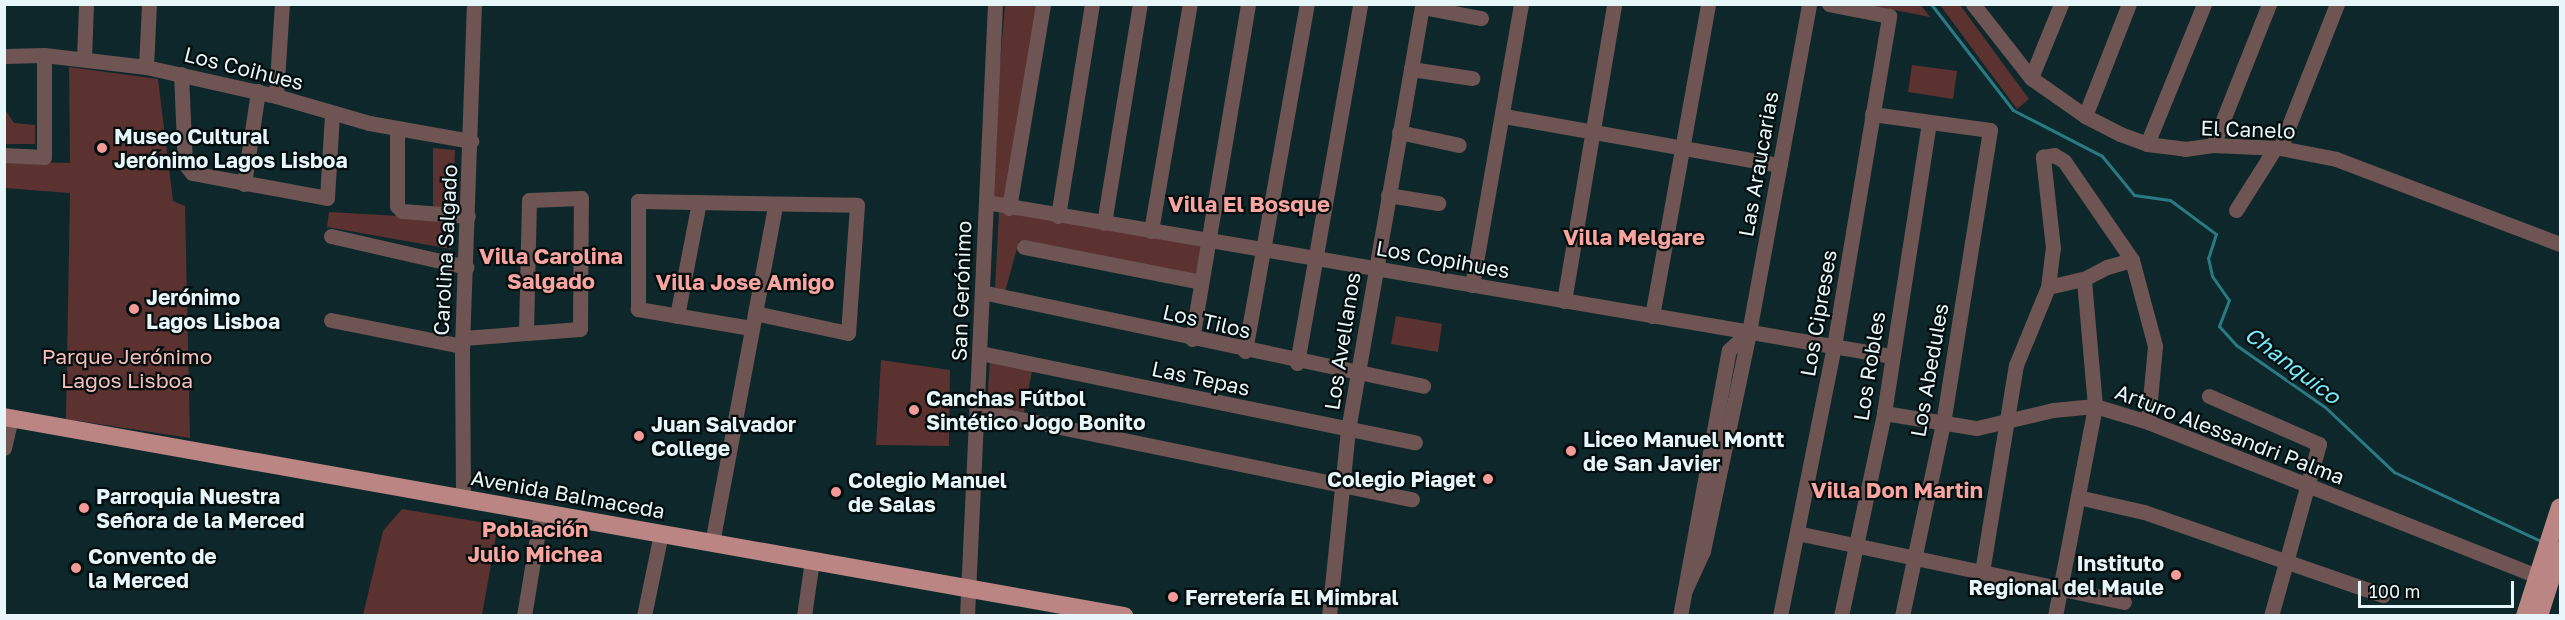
<!DOCTYPE html>
<html>
<head>
<meta charset="utf-8">
<style>
	body { margin:0 }
	#map { position:relative; width:2565px; height:620px; overflow:hidden; background:#0e272a; font-family:"Golos Text",sans-serif }
	div>[style] { position:absolute }
	[style*='--x'] { left:calc(var(--x)*1px); top:calc(var(--y)*1px); width:calc(var(--w)*1px); rotate:calc(var(--a)*1deg) }
	.green>* { inset:0; background:#5c3230 }
	.stream>* { height:3px; margin:-1.5px; padding:0 1.5px; transform-origin:1.5px; border-radius:1.5px; background:#297a84 }
	.minor>* { height:15px; margin:-7.5px; padding:0 7.5px; transform-origin:7.5px; border-radius:7.5px; background:#6e5452 }
	.major>* { height:18px; margin:-9px; padding:0 9px; transform-origin:9px; border-radius:9px; background:#ba8582 }
	.dots>* { width:16px; height:16px; translate:-50% -50%; box-sizing:border-box; border:3px solid #050e0f; border-radius:50% }
	span { translate:-50% -50%; white-space:nowrap; text-align:center; line-height:1.15; -webkit-text-stroke:4.5px #050e0f; paint-order:stroke }
	.street-label { font-size:21px; color:#e7f6f8 }
	.poi-label { font-size:21px; color:#e7f6f8; font-weight:700 }
	.left { translate:0 -50%; text-align:left }
	.right { translate:-100% -50%; text-align:right }
	.park-label { font-size:21px; color:#f5beba }
	.neighbourhood-label { font-size:22px; color:#f8a49f; font-weight:700 }
	.water-label { font-size:22px; color:#76ebfa; font-style:italic }
	.frame { position:absolute; inset:0; border:6px solid #e7f6f8; pointer-events:none }
	.scale { position:absolute; left:2358px; top:581px; width:156px; height:27px; box-sizing:border-box; border:3px solid #e7f6f8; border-top:0; padding-left:8px; font-size:18px; line-height:21px; white-space:nowrap; color:#e7f6f8; -webkit-text-stroke:4px #050e0f; paint-order:stroke }
</style>
</head>
<body>
<div id="map">
	<div class="green">
		<div style="clip-path:polygon(1005px 5px,1046px 5px,1012px 202px,989px 199px)"></div>
		<div style="clip-path:polygon(1869px 5px,1921px 5px,1930px 17px)"></div>
		<div style="clip-path:polygon(1940px 5px,1960px 5px,2029px 99px,2017px 109px)"></div>
		<div style="clip-path:polygon(1912px 65px,1957px 71px,1953px 99px,1908px 92px)"></div>
		<div style="clip-path:polygon(69px 67px,158px 79px,173px 201px,185px 206px,190px 438px,66px 419px,70px 193px,5px 188px,4px 161px,70px 163px)"></div>
		<div style="clip-path:polygon(4px 108px,14px 123px,35px 125px,35px 144px,5px 144px)"></div>
		<div style="clip-path:polygon(433px 148px,455px 150px,451px 249px,327px 227px,329px 212px,433px 218px)"></div>
		<div style="clip-path:polygon(999px 212px,1213px 245px,1205px 279px,1019px 241px,1005px 292px,995px 290px)"></div>
		<div style="clip-path:polygon(1396px 316px,1442px 324px,1438px 352px,1391px 344px)"></div>
		<div style="clip-path:polygon(881px 360px,950px 370px,949px 446px,876px 445px)"></div>
		<div style="clip-path:polygon(990px 360px,1032px 371px,1024px 412px,987px 406px)"></div>
		<div style="clip-path:polygon(402px 509px,498px 525px,482px 615px,363px 615px,383px 531px)"></div>
	</div>
	<div class="stream">
		<div style="--x:1931;--y:4;--w:134;--a:52.3"></div>
		<div style="--x:2013;--y:110;--w:100;--a:27.3"></div>
		<div style="--x:2102;--y:156;--w:50;--a:50.6"></div>
		<div style="--x:2134;--y:195;--w:36;--a:8"></div>
		<div style="--x:2170;--y:200;--w:57;--a:36.5"></div>
		<div style="--x:2216;--y:234;--w:25;--a:108"></div>
		<div style="--x:2208;--y:258;--w:18;--a:77"></div>
		<div style="--x:2212;--y:276;--w:29;--a:55"></div>
		<div style="--x:2229;--y:300;--w:28;--a:111"></div>
		<div style="--x:2219;--y:326;--w:25;--a:48"></div>
		<div style="--x:2236;--y:345;--w:108;--a:34.9"></div>
		<div style="--x:2325;--y:407;--w:95;--a:43.3"></div>
		<div style="--x:2394;--y:472;--w:165;--a:25.2"></div>
	</div>
	<div class="minor">
		<div style="--x:1973;--y:4;--w:94;--a:51.9"></div>
		<div style="--x:2031;--y:78;--w:66;--a:35.1"></div>
		<div style="--x:2085;--y:116;--w:39;--a:27"></div>
		<div style="--x:2120;--y:134;--w:29;--a:20"></div>
		<div style="--x:2147;--y:144;--w:38;--a:7"></div>
		<div style="--x:2185;--y:149;--w:28;--a:-8"></div>
		<div style="--x:2213;--y:145;--w:67;--a:2.6"></div>
		<div style="--x:2280;--y:148;--w:57;--a:11.1"></div>
		<div style="--x:2336;--y:159;--w:240;--a:20.8"></div>
		<div style="--x:1422;--y:7;--w:60;--a:10.6"></div>
		<div style="--x:4;--y:56;--w:40;--a:-1.4"></div>
		<div style="--x:44;--y:55;--w:103;--a:6.7"></div>
		<div style="--x:146;--y:67;--w:133;--a:12.6"></div>
		<div style="--x:276;--y:96;--w:97;--a:16.2"></div>
		<div style="--x:369;--y:123;--w:104;--a:10"></div>
		<div style="--x:84;--y:59;--w:55;--a:-87.9"></div>
		<div style="--x:146;--y:67;--w:63;--a:-87.3"></div>
		<div style="--x:1411;--y:69;--w:62;--a:8.4"></div>
		<div style="--x:181;--y:74;--w:90;--a:87.5"></div>
		<div style="--x:185;--y:164;--w:11;--a:52"></div>
		<div style="--x:192;--y:173;--w:137;--a:10.5"></div>
		<div style="--x:327;--y:198;--w:85;--a:-86.6"></div>
		<div style="--x:2031;--y:78;--w:80;--a:-67.9"></div>
		<div style="--x:276;--y:96;--w:92;--a:-86.3"></div>
		<div style="--x:1872;--y:114;--w:119;--a:7.7"></div>
		<div style="--x:1990;--y:130;--w:297;--a:99.1"></div>
		<div style="--x:1943;--y:423;--w:197;--a:102"></div>
		<div style="--x:1504;--y:116;--w:280;--a:10.1"></div>
		<div style="--x:2085;--y:116;--w:120;--a:-68.6"></div>
		<div style="--x:397;--y:129;--w:77;--a:90"></div>
		<div style="--x:397;--y:206;--w:7;--a:45"></div>
		<div style="--x:402;--y:211;--w:66;--a:4.3"></div>
		<div style="--x:1399;--y:132;--w:61;--a:12.2"></div>
		<div style="--x:2147;--y:144;--w:151;--a:-67.8"></div>
		<div style="--x:2213;--y:145;--w:152;--a:-68.3"></div>
		<div style="--x:2280;--y:148;--w:155;--a:-68.4"></div>
		<div style="--x:4;--y:155;--w:40;--a:2.9"></div>
		<div style="--x:44;--y:157;--w:102;--a:-90"></div>
		<div style="--x:244;--y:184;--w:94;--a:-81.4"></div>
		<div style="--x:1388;--y:195;--w:51;--a:9.1"></div>
		<div style="--x:986;--y:202;--w:919;--a:9.65"></div>
		<div style="--x:1009;--y:208;--w:207;--a:-80.5"></div>
		<div style="--x:2236;--y:210;--w:71;--a:-57.7"></div>
		<div style="--x:1058;--y:216;--w:215;--a:-80.9"></div>
		<div style="--x:1104;--y:223;--w:222;--a:-80.7"></div>
		<div style="--x:1151;--y:231;--w:230;--a:-80.3"></div>
		<div style="--x:331;--y:236;--w:139;--a:12.9"></div>
		<div style="--x:1024;--y:247;--w:180;--a:11.2"></div>
		<div style="--x:1472;--y:285;--w:285;--a:-80.1"></div>
		<div style="--x:2048;--y:287;--w:37;--a:-13"></div>
		<div style="--x:2084;--y:279;--w:26;--a:-28"></div>
		<div style="--x:2107;--y:267;--w:26;--a:-16"></div>
		<div style="--x:982;--y:292;--w:451;--a:12"></div>
		<div style="--x:1564;--y:301;--w:301;--a:-80.4"></div>
		<div style="--x:677;--y:316;--w:116;--a:-79.1"></div>
		<div style="--x:1652;--y:316;--w:317;--a:-79.8"></div>
		<div style="--x:331;--y:320;--w:134;--a:11.2"></div>
		<div style="--x:751;--y:328;--w:115;--a:-170.5"></div>
		<div style="--x:638;--y:309;--w:108;--a:-90"></div>
		<div style="--x:638;--y:201;--w:219;--a:1"></div>
		<div style="--x:857;--y:205;--w:128;--a:94"></div>
		<div style="--x:848;--y:333;--w:95;--a:-167.9"></div>
		<div style="--x:463;--y:338;--w:117;--a:-4.4"></div>
		<div style="--x:580;--y:329;--w:131;--a:-89.6"></div>
		<div style="--x:581;--y:198;--w:52;--a:177.8"></div>
		<div style="--x:529;--y:200;--w:133;--a:91.3"></div>
		<div style="--x:1192;--y:339;--w:340;--a:-80.5"></div>
		<div style="--x:1245;--y:351;--w:352;--a:-79.9"></div>
		<div style="--x:980;--y:353;--w:444;--a:11.6"></div>
		<div style="--x:1297;--y:363;--w:364;--a:-80"></div>
		<div style="--x:2209;--y:396;--w:120;--a:23.6"></div>
		<div style="--x:2319;--y:444;--w:179;--a:105.6"></div>
		<div style="--x:977;--y:410;--w:444;--a:11.6"></div>
		<div style="--x:1884;--y:413;--w:94;--a:9.2"></div>
		<div style="--x:1977;--y:428;--w:78;--a:-13.3"></div>
		<div style="--x:2053;--y:410;--w:42;--a:-5.4"></div>
		<div style="--x:2095;--y:406;--w:55;--a:16.8"></div>
		<div style="--x:2148;--y:422;--w:429;--a:21.6"></div>
		<div style="--x:4;--y:448;--w:31;--a:-77"></div>
		<div style="--x:2078;--y:497;--w:68;--a:12.8"></div>
		<div style="--x:2144;--y:512;--w:253;--a:19.2"></div>
		<div style="--x:463;--y:498;--w:152;--a:-90.4"></div>
		<div style="--x:462;--y:346;--w:342;--a:-88"></div>
		<div style="--x:1797;--y:533;--w:334;--a:11.9"></div>
		<div style="--x:712;--y:543;--w:344;--a:-79.4"></div>
		<div style="--x:1982;--y:572;--w:210;--a:-80.7"></div>
		<div style="--x:2016;--y:365;--w:84;--a:-67.7"></div>
		<div style="--x:2048;--y:287;--w:39;--a:-83"></div>
		<div style="--x:2053;--y:248;--w:92;--a:-96.3"></div>
		<div style="--x:2043;--y:157;--w:11;--a:-10"></div>
		<div style="--x:2054;--y:155;--w:12;--a:31"></div>
		<div style="--x:2064;--y:161;--w:120;--a:55.5"></div>
		<div style="--x:2132;--y:260;--w:89;--a:75"></div>
		<div style="--x:2155;--y:346;--w:76;--a:95.3"></div>
		<div style="--x:1685;--y:590;--w:43;--a:-65.2"></div>
		<div style="--x:1703;--y:551;--w:224;--a:-78.1"></div>
		<div style="--x:1749;--y:332;--w:333;--a:-79.6"></div>
		<div style="--x:524;--y:616;--w:105;--a:-80.7"></div>
		<div style="--x:644;--y:616;--w:85;--a:-78.4"></div>
		<div style="--x:804;--y:616;--w:57;--a:-81.9"></div>
		<div style="--x:967;--y:616;--w:613;--a:-87.38"></div>
		<div style="--x:1329;--y:616;--w:187;--a:-84.2"></div>
		<div style="--x:1348;--y:430;--w:432;--a:-80.1"></div>
		<div style="--x:1680;--y:616;--w:270;--a:-79.6"></div>
		<div style="--x:1729;--y:350;--w:27;--a:-42"></div>
		<div style="--x:1780;--y:616;--w:275;--a:-78.7"></div>
		<div style="--x:1834;--y:346;--w:335;--a:-80.5"></div>
		<div style="--x:1889;--y:16;--w:61;--a:-168.7"></div>
		<div style="--x:1841;--y:616;--w:208;--a:-78"></div>
		<div style="--x:1884;--y:413;--w:294;--a:-81.2"></div>
		<div style="--x:2055;--y:616;--w:214;--a:-79.2"></div>
		<div style="--x:2095;--y:406;--w:127;--a:-95"></div>
	</div>
	<div class="major">
		<div style="--x:4;--y:417;--w:1138;--a:10.08"></div>
		<div style="--x:2525;--y:616;--w:114;--a:-72.2"></div>
		<div style="--x:2539;--y:616;--w:69;--a:-72.3"></div>
	</div>
	<div class="dots">
		<div style="left:102px;top:148px;background:#f59b97"></div>
		<div style="left:134px;top:309px;background:#f59b97"></div>
		<div style="left:914px;top:410px;background:#f59b97"></div>
		<div style="left:639px;top:436px;background:#f59b97"></div>
		<div style="left:1571px;top:451px;background:#f59b97"></div>
		<div style="left:1488px;top:479px;background:#f59b97"></div>
		<div style="left:836px;top:492px;background:#f59b97"></div>
		<div style="left:84px;top:508px;background:#f59b97"></div>
		<div style="left:76px;top:568px;background:#f59b97"></div>
		<div style="left:2176px;top:575px;background:#f59b97"></div>
		<div style="left:1173px;top:597px;background:#f59b97"></div>
	</div>
	<div class="street-label">
		<span style="left:244px;top:68px;rotate:14deg">Los Coihues</span>
		<span style="left:2248px;top:129px;rotate:2deg">El Canelo</span>
		<span style="left:1758px;top:164px;rotate:-80deg">Las Araucarias</span>
		<span style="left:445px;top:250px;rotate:-87deg">Carolina Salgado</span>
		<span style="left:1443px;top:259px;rotate:10deg">Los Copihues</span>
		<span style="left:961px;top:291px;rotate:-88deg">San Gerónimo</span>
		<span style="left:1818px;top:313px;rotate:-80deg">Los Cipreses</span>
		<span style="left:1207px;top:321px;rotate:13deg">Los Tilos</span>
		<span style="left:1342px;top:341px;rotate:-81deg">Los Avellanos</span>
		<span style="left:1869px;top:366px;rotate:-81deg">Los Robles</span>
		<span style="left:1929px;top:370px;rotate:-80deg">Los Abedules</span>
		<span style="left:1201px;top:378px;rotate:12deg">Las Tepas</span>
		<span style="left:2230px;top:434px;rotate:21deg">Arturo Alessandri Palma</span>
		<span style="left:568px;top:494px;rotate:10deg">Avenida Balmaceda</span>
	</div>
	<div class="poi-label">
		<span class="left" style="left:114px;top:148px">Museo Cultural<br>Jerónimo Lagos Lisboa</span>
		<span class="left" style="left:146px;top:309px">Jerónimo<br>Lagos Lisboa</span>
		<span class="left" style="left:926px;top:410px">Canchas Fútbol<br>Sintético Jogo Bonito</span>
		<span class="left" style="left:651px;top:436px">Juan Salvador<br>College</span>
		<span class="left" style="left:1583px;top:451px">Liceo Manuel Montt<br>de San Javier</span>
		<span class="right" style="left:1476px;top:479px">Colegio Piaget</span>
		<span class="left" style="left:848px;top:492px">Colegio Manuel<br>de Salas</span>
		<span class="left" style="left:96px;top:508px">Parroquia Nuestra<br>Señora de la Merced</span>
		<span class="left" style="left:88px;top:568px">Convento de<br>la Merced</span>
		<span class="right" style="left:2164px;top:575px">Instituto<br>Regional del Maule</span>
		<span class="left" style="left:1185px;top:597px">Ferretería El Mimbral</span>
	</div>
	<div class="park-label">
		<span style="left:127px;top:368px">Parque Jerónimo<br>Lagos Lisboa</span>
	</div>
	<div class="neighbourhood-label">
		<span style="left:1249px;top:204px">Villa El Bosque</span>
		<span style="left:1634px;top:237px">Villa Melgare</span>
		<span style="left:551px;top:268px">Villa Carolina<br>Salgado</span>
		<span style="left:745px;top:282px">Villa Jose Amigo</span>
		<span style="left:1897px;top:490px">Villa Don Martin</span>
		<span style="left:535px;top:541px">Población<br>Julio Michea</span>
	</div>
	<div class="water-label">
		<span style="left:2293px;top:365px;rotate:37deg">Chanquico</span>
	</div>
	<div class="frame"></div>
	<div class="scale">100 m</div>
</div>
</body>
</html>
